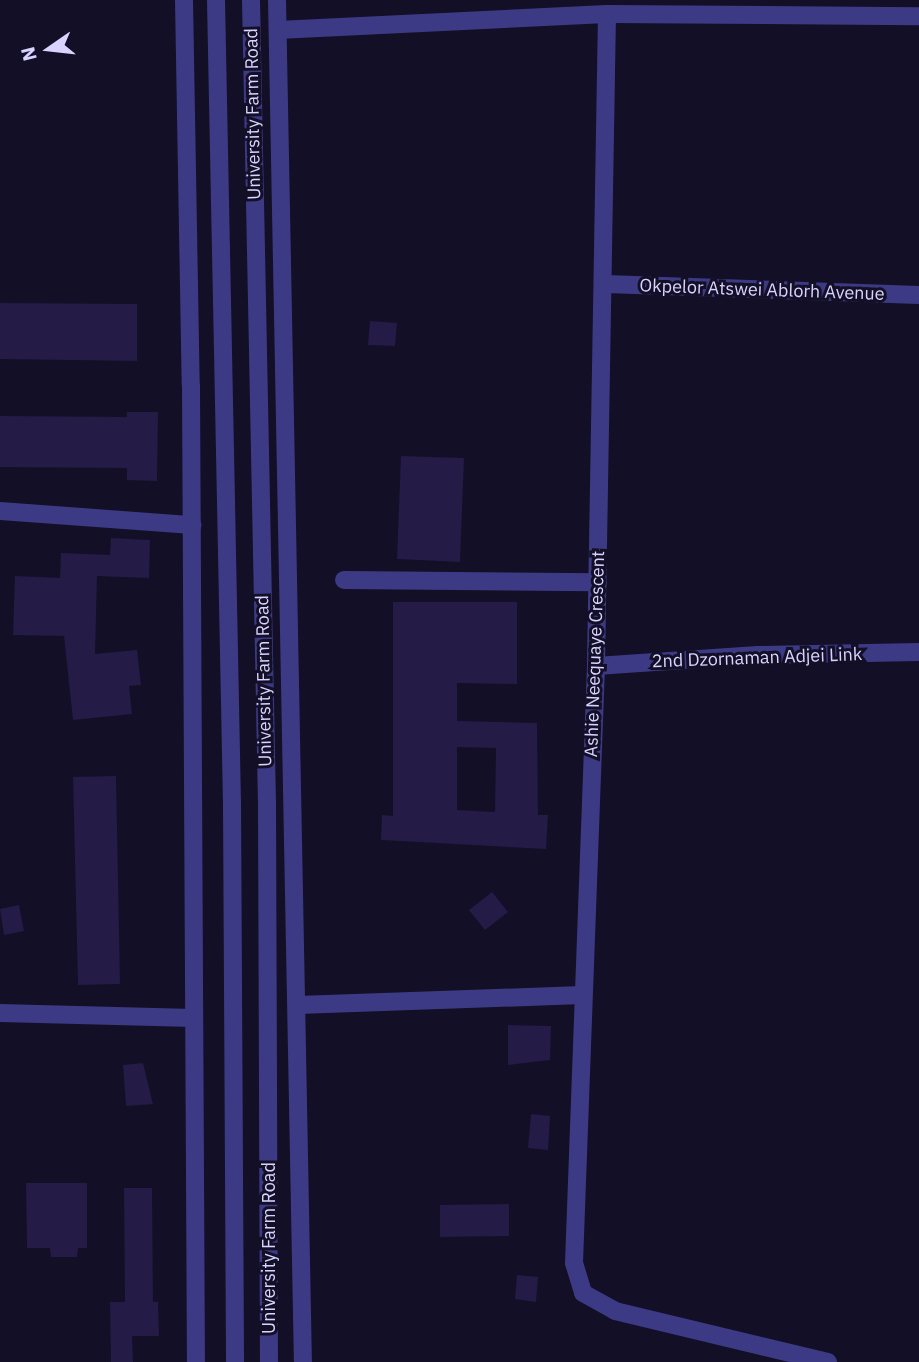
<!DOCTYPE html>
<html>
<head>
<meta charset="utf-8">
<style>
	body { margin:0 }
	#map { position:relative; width:919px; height:1362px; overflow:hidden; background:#130f26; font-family:"IBM Plex Sans",sans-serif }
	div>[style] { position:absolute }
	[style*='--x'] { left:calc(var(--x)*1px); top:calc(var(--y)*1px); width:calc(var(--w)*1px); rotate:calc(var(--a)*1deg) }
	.building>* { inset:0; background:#241b47 }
	.minor>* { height:18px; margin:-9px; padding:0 9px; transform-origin:9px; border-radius:9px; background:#3d3a85 }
	.tertiary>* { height:18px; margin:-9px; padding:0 9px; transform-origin:9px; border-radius:9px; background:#3d3a85 }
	span { translate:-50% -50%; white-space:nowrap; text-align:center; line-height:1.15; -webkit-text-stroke:6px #130f26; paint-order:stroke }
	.street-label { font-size:18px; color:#d9d4ff }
	.north { position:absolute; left:14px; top:14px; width:70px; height:70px; -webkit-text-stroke:5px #130f26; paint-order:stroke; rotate:256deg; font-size:19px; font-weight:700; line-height:28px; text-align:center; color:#d9d4ff }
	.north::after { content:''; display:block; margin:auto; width:24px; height:32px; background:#d9d4ff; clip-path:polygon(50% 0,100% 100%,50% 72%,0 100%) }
</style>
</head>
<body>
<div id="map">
	<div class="building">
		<div style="clip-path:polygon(0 303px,137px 304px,137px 361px,0 359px)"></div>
		<div style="clip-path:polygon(370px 321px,397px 323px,395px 346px,368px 345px)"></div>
		<div style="clip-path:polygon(127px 412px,158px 412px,157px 481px,127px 480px,127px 468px,0 467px,0 416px,127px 417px)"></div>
		<div style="clip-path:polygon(401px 456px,464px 458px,460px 562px,397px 559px)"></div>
		<div style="clip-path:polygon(111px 538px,150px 540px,149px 578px,97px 576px,95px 654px,137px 650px,141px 685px,129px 686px,132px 714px,73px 720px,64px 636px,13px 635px,15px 576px,60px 578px,61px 553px,110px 555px)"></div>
		<div style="clip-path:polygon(evenodd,393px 602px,517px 602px,517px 684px,457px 683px,457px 721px,537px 723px,538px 815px,548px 815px,546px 849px,381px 840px,382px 815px,393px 816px,393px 602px,457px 747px,496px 748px,495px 812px,457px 810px,457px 747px)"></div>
		<div style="clip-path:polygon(116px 776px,120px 984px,78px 985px,73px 777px)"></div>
		<div style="clip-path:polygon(492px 892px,508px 912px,485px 930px,469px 910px)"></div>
		<div style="clip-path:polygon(19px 905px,24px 931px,4px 935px,0 909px)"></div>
		<div style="clip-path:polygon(508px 1025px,551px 1026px,550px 1060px,508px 1065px)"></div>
		<div style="clip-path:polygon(143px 1063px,153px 1104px,126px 1106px,123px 1065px)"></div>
		<div style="clip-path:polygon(531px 1114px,550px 1116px,548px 1150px,528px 1148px)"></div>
		<div style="clip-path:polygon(26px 1183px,87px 1183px,87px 1248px,78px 1248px,77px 1257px,51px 1257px,50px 1248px,27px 1248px)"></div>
		<div style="clip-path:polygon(124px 1188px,152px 1188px,153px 1302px,158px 1302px,159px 1336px,132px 1336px,133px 1362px,111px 1362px,110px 1302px,125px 1302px)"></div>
		<div style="clip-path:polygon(509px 1204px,509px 1236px,440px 1237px,440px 1205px)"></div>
		<div style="clip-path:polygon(517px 1275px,538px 1277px,536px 1302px,515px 1299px)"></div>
	</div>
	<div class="minor">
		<div style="--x:184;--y:0;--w:386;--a:89"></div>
		<div style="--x:191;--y:386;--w:976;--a:89.71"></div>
		<div style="--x:277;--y:0;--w:1362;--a:88.91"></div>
		<div style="--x:607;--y:14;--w:652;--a:90.97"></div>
		<div style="--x:596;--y:666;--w:597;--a:92.11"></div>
		<div style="--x:574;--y:1263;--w:31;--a:73"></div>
		<div style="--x:583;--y:1293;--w:37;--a:29"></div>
		<div style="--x:615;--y:1311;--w:219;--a:13.5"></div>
		<div style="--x:278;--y:30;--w:329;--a:-2.8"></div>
		<div style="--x:607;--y:14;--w:312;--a:0.4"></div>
		<div style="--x:606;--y:284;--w:313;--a:2"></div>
		<div style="--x:0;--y:511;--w:193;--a:4.2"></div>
		<div style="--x:344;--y:580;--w:254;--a:0.5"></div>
		<div style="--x:596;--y:666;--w:162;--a:-3.9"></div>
		<div style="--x:758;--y:655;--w:161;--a:-1.1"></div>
		<div style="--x:298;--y:1005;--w:284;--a:-2"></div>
		<div style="--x:0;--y:1013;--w:193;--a:1.5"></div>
	</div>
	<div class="tertiary">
		<div style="--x:216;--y:0;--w:802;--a:88.86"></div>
		<div style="--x:232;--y:802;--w:560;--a:89.69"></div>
		<div style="--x:251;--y:0;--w:801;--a:88.86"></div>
		<div style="--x:267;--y:801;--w:561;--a:89.8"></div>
	</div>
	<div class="street-label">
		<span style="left:253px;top:114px;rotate:-91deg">University Farm Road</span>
		<span style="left:762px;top:290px;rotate:2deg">Okpelor Atswei Ablorh Avenue</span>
		<span style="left:595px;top:654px;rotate:-88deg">Ashie Neequaye Crescent</span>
		<span style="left:757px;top:658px;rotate:-2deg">2nd Dzornaman Adjei Link</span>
		<span style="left:264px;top:681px;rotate:-91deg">University Farm Road</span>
		<span style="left:269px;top:1248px;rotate:-90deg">University Farm Road</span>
	</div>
	<div class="north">N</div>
</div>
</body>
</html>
